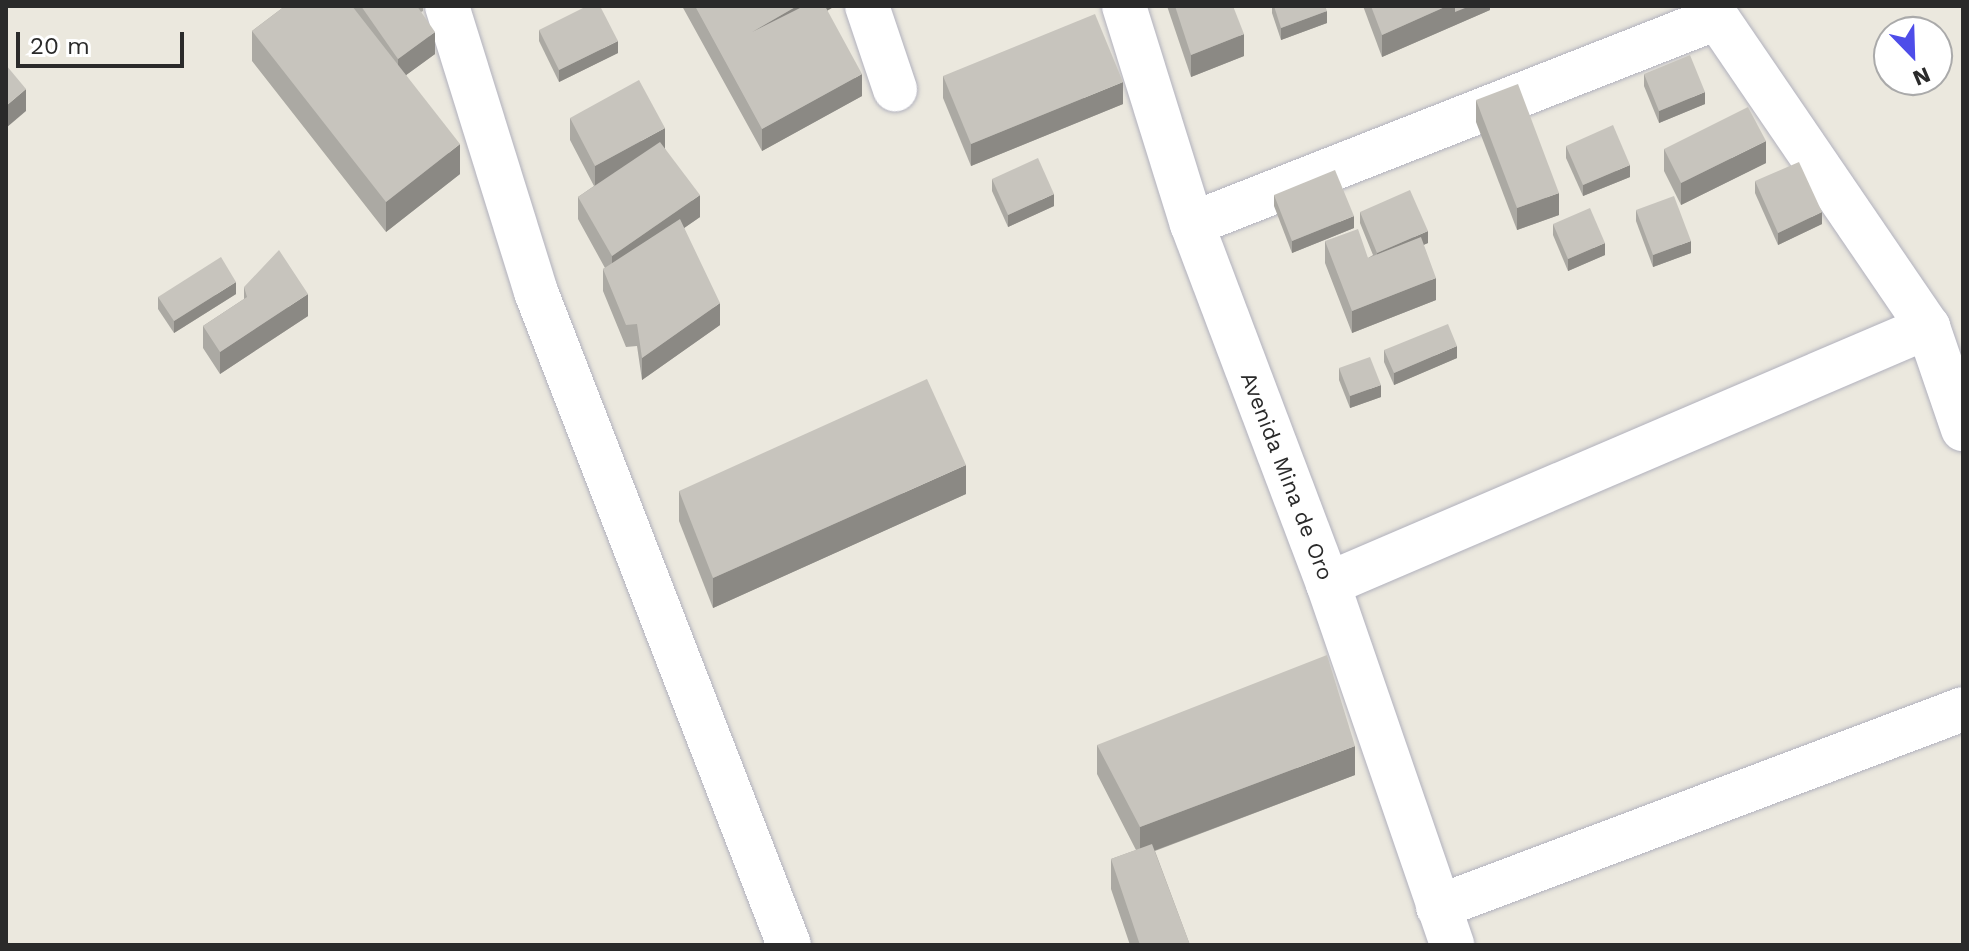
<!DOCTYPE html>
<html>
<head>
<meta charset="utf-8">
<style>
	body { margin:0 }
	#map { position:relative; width:1969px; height:951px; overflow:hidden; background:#ebe8de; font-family:"Work Sans",sans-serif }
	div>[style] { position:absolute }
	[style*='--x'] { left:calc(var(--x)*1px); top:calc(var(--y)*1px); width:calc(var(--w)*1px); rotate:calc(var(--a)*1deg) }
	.roads { filter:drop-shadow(0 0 2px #b1b1bd) drop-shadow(0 0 2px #b1b1bd) }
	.street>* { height:44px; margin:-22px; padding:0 22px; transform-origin:22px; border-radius:22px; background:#fff }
	.wall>* { inset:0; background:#aba9a3 }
	.shaded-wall>* { inset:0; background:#8b8984 }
	.building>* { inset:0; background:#c7c4bd }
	span { translate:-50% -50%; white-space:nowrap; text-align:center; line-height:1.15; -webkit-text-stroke:6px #fff; paint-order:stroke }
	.street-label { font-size:22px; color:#2a2a2a }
	.frame { position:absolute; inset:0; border:8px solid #2a2a2a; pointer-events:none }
	.north { position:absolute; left:1873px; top:16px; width:80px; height:80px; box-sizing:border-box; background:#fff; border:2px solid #aaa; border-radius:50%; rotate:157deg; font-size:22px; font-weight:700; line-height:32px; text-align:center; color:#2a2a2a }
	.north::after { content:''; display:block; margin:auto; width:28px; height:36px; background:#4e4de9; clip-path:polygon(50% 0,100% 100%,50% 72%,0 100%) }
	.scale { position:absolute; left:16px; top:32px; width:168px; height:36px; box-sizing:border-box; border:4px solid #2a2a2a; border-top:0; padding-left:10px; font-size:24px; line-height:28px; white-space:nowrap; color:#2a2a2a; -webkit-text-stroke:6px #fff; paint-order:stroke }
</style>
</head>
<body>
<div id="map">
	<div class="roads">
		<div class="street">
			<div style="--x:447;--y:6;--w:300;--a:72.7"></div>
			<div style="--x:536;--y:292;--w:700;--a:68.82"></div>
			<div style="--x:867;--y:6;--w:88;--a:71.4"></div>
			<div style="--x:1124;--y:6;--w:228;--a:72.7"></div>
			<div style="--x:1192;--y:224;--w:385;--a:69.3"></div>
			<div style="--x:1328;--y:584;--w:382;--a:71"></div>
			<div style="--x:1709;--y:6;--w:389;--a:55.7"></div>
			<div style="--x:1928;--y:327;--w:108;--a:71.1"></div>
			<div style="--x:1192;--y:224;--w:561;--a:-21.44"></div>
			<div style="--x:1328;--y:584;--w:653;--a:-23.19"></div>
			<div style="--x:1438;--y:907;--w:561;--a:-20.66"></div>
		</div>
	</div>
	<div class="wall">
		<div style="clip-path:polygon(285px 6px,423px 6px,423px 11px,421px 12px,435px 54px,406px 75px,460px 174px,386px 232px,252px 61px,252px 31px)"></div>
		<div style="clip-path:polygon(682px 6px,835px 6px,827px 11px,862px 96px,762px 151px)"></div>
		<div style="clip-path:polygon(1167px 6px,1233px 6px,1244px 56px,1191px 77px)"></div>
		<div style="clip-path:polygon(1272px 6px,1325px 6px,1327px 23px,1281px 40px,1272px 13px)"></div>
		<div style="clip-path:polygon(1363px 6px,1490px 6px,1490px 10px,1382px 57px)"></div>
		<div style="clip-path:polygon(539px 30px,618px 53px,559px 82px,539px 41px)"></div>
		<div style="clip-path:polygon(1644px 74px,1705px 104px,1659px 123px,1644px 86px)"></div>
		<div style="clip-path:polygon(943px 76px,1123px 104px,971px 166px,943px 98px)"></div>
		<div style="clip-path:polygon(1476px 100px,1559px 215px,1517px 230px,1476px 122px)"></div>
		<div style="clip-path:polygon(570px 118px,665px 149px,700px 217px,684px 228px,720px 325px,642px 380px,637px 346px,626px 347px,603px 291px,603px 269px,605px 268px,578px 219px,578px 197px,594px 186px,570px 140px)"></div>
		<div style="clip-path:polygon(1566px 146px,1630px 177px,1583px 196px,1566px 158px)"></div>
		<div style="clip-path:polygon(1664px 149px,1766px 163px,1681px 205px,1664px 171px)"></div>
		<div style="clip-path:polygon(992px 179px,1054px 206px,1008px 227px,992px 191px)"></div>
		<div style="clip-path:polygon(1755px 181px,1822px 224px,1778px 245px,1755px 193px)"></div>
		<div style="clip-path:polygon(1274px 195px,1354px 228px,1292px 253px,1274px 206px)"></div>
		<div style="clip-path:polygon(1636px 210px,1691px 253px,1653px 267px,1636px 221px)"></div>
		<div style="clip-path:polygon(1360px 212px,1428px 243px,1423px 245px,1436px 300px,1352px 333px,1325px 263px,1325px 241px,1368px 258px,1373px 255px,1360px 223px)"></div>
		<div style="clip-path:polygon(1553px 224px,1605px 255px,1568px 271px,1553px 235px)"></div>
		<div style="clip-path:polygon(244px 287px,308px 316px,220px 374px,203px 348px,203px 326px,244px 299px)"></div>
		<div style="clip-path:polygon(236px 294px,174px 333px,158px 309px,158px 297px)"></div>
		<div style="clip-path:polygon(1384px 350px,1457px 358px,1394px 385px,1384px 362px)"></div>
		<div style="clip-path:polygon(1339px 368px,1381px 397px,1350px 408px,1339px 380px)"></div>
		<div style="clip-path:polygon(679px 491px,966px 494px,713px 608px,679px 521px)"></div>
		<div style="clip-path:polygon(1097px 745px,1355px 775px,1155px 851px,1190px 945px,1130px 945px,1111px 889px,1111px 859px,1136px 850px,1097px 774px)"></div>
	</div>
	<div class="shaded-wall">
		<div style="clip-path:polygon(797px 6px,835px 6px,752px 54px,752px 32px)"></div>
		<div style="clip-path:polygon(1447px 6px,1490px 6px,1490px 10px,1382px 57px,1382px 35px)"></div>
		<div style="clip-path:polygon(1327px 11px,1327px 23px,1281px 40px,1281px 28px)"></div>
		<div style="clip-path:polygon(435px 32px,435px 54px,398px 81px,398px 59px)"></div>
		<div style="clip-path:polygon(1244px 34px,1244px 56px,1191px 77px,1191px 55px)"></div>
		<div style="clip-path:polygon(618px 41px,618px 53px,559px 82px,559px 70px)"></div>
		<div style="clip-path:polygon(862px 74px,862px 96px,762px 151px,762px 129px)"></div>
		<div style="clip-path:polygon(1123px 82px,1123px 104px,971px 166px,971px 144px)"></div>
		<div style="clip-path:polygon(26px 89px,26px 111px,6px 128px,6px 106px)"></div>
		<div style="clip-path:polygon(1705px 92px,1705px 104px,1659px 123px,1659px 111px)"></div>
		<div style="clip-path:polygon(665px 128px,665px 150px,595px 188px,595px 166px)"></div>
		<div style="clip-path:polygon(1766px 141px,1766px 163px,1681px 205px,1681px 183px)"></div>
		<div style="clip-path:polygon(460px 144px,460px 174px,386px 232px,386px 202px)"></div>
		<div style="clip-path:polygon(1630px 165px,1630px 177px,1583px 196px,1583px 185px)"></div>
		<div style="clip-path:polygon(1559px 193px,1559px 215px,1517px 230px,1517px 208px)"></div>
		<div style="clip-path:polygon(1054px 194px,1054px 206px,1008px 227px,1008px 215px)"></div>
		<div style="clip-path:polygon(700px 195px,700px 217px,612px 278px,612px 256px)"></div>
		<div style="clip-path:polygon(1822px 212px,1822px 224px,1778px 245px,1778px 233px)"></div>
		<div style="clip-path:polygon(1354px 216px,1354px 228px,1292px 253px,1292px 241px)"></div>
		<div style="clip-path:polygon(1428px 231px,1428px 243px,1377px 265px,1377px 253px)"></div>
		<div style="clip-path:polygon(1691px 241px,1691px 253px,1653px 267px,1653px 255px)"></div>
		<div style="clip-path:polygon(1605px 243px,1605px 255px,1568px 271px,1568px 259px)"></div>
		<div style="clip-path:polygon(1436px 278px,1436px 300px,1352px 333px,1352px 311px)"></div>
		<div style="clip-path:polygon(236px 282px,236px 294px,174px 333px,174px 321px)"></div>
		<div style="clip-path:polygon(308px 294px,308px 316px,220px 374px,220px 352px)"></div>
		<div style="clip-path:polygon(720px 303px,720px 325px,642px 380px,642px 358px)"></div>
		<div style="clip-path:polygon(1457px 346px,1457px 358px,1394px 385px,1394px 373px)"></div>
		<div style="clip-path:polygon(1381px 385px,1381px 397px,1350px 408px,1350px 396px)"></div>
		<div style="clip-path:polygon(966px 465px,966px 494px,713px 608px,713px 578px)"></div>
		<div style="clip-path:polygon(1355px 746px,1355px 775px,1140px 856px,1140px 827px)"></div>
	</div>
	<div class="building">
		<div style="clip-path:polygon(285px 6px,352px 6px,460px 144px,386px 202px,252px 31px)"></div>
		<div style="clip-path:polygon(361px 6px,417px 6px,435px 32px,398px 59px)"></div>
		<div style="clip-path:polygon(587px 6px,600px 6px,618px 41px,559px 70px,539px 30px)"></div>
		<div style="clip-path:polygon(695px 6px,797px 6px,752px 32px,804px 6px,825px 6px,862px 74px,762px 129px)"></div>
		<div style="clip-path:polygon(1175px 6px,1233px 6px,1244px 34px,1191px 55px)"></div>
		<div style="clip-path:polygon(1274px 6px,1325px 6px,1327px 11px,1281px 28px)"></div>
		<div style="clip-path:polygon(1371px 6px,1447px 6px,1382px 35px)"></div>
		<div style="clip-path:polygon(1455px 6px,1470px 6px,1455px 12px)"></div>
		<div style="clip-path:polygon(1095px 14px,1123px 82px,971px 144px,943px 76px)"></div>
		<div style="clip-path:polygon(1690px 55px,1705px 92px,1659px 111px,1644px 74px)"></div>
		<div style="clip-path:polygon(6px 65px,26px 89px,6px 106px)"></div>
		<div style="clip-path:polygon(639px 80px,665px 128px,595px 166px,570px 118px)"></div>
		<div style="clip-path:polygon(1518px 84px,1559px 193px,1517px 208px,1476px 100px)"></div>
		<div style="clip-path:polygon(1748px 107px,1766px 141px,1681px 183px,1664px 149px)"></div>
		<div style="clip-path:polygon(1613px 125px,1630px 165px,1583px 185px,1566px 146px)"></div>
		<div style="clip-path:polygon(660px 142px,700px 195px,612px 256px,578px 197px)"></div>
		<div style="clip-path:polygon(1038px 158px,1054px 194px,1008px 215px,992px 179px)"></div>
		<div style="clip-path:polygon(1799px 162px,1822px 212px,1778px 233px,1755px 181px)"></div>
		<div style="clip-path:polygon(1335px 170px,1354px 216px,1292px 241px,1274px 195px)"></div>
		<div style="clip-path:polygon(1410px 190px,1428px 231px,1377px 253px,1360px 212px)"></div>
		<div style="clip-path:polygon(1674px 196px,1691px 241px,1653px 255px,1636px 210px)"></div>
		<div style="clip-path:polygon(1590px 208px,1605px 243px,1568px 259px,1553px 224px)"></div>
		<div style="clip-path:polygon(680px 219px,720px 303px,642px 358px,637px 324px,626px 325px,603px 269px)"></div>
		<div style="clip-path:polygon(1358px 229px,1368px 258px,1421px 237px,1436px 278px,1352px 311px,1325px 241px)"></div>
		<div style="clip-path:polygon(279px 250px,308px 294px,220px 352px,203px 326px,247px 297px,244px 287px)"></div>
		<div style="clip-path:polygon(221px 257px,236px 282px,174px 321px,158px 297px)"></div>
		<div style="clip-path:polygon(1448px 324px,1457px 346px,1394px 373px,1384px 350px)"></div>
		<div style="clip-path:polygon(1370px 357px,1381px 385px,1350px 396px,1339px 368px)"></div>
		<div style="clip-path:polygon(927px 379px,966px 465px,713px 578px,679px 491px)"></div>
		<div style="clip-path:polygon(1327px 655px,1355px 746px,1140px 827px,1097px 745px)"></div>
		<div style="clip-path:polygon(1152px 844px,1190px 945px,1140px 945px,1111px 859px)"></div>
	</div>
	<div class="street-label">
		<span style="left:1287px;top:476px;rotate:69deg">Avenida Mina de Oro</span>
	</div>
	<div class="frame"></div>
	<div class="north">N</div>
	<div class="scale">20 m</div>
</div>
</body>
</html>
